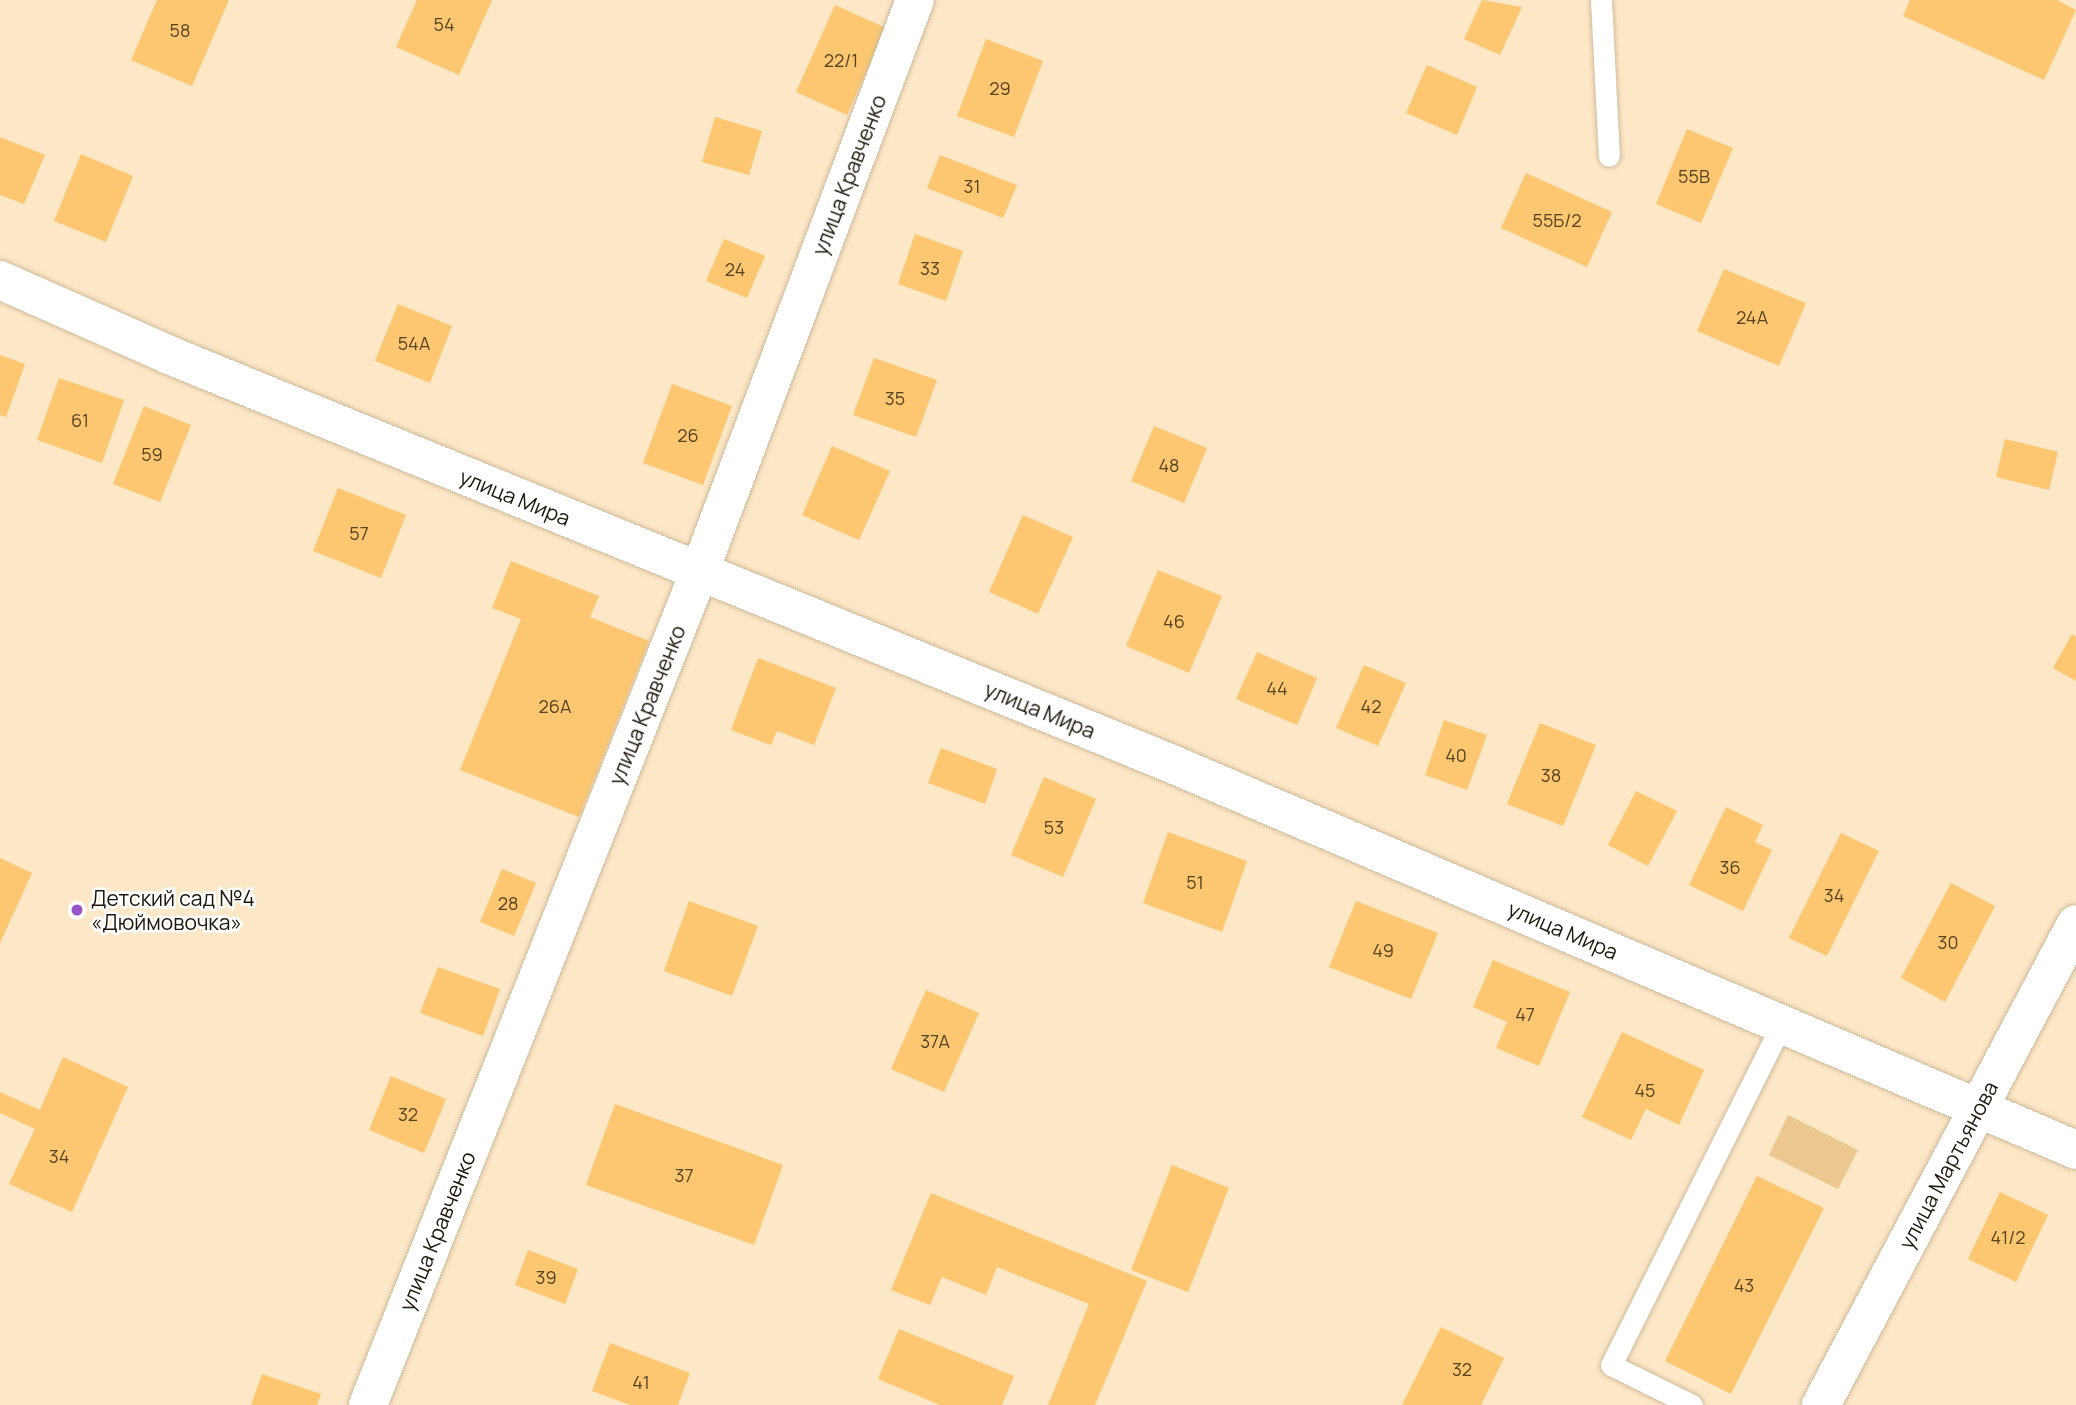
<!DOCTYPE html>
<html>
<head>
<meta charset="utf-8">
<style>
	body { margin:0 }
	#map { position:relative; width:2076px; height:1405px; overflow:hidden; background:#fce7c6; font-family:Manrope,sans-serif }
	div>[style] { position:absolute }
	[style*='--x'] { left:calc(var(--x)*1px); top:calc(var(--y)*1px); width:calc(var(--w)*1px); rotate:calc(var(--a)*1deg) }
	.green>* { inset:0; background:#ecc890 }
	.building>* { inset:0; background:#fcc770 }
	.roads { filter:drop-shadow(0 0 2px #cfba9b) drop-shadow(0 0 2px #cfba9b) }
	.service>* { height:21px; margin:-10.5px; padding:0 10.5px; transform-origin:10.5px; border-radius:10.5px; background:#fff }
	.minor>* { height:38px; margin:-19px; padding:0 19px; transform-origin:19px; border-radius:19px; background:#fff }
	.tertiary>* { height:38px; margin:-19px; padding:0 19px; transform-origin:19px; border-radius:19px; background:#fff }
	.secondary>* { height:38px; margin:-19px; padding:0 19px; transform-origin:19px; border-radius:19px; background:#fff }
	.dots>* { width:19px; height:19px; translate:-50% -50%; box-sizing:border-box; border:4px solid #fff; border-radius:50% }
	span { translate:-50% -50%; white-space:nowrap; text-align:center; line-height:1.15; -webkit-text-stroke:5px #fff; paint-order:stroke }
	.number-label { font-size:18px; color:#564324 }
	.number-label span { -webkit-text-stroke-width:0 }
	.street-label { font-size:21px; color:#1e170b }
	.poi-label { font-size:21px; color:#1e170b }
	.left { translate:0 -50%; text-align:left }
</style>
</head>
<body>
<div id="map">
	<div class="green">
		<div style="clip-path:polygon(1788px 1115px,1858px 1150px,1838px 1189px,1769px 1155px)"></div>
	</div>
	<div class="building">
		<div style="clip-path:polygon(157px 0,229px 0,192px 86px,131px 60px)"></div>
		<div style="clip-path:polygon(417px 0,492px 0,459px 75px,396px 47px)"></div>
		<div style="clip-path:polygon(1482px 0,1522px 7px,1500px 55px,1464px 39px)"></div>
		<div style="clip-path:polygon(1910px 0,2057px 0,2076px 10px,2044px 80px,1903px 16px)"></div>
		<div style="clip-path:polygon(835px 5px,886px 28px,847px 115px,796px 92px)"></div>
		<div style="clip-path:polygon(986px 39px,1043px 61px,1014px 137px,957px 116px)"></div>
		<div style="clip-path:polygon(1427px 65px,1477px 87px,1457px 135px,1406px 113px)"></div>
		<div style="clip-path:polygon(715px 117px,762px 131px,749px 175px,702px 162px)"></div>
		<div style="clip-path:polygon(1687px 129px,1733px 148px,1701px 223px,1656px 204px)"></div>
		<div style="clip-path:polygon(0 137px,45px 155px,24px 204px,0 195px)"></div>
		<div style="clip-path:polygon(81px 154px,133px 176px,106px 242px,54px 221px)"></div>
		<div style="clip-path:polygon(940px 155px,1017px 185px,1003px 218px,927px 188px)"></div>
		<div style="clip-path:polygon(1526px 173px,1612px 212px,1587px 267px,1501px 228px)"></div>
		<div style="clip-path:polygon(915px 234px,963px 251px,946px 301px,898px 284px)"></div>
		<div style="clip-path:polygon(724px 239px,765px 256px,747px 298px,706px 281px)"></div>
		<div style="clip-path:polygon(1724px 269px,1806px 303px,1779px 366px,1697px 331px)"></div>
		<div style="clip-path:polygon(398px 304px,452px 326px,430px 383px,375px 361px)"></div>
		<div style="clip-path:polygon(0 355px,25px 364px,6px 417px,0 415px)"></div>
		<div style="clip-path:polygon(874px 358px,937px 380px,916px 437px,853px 415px)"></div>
		<div style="clip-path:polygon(59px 378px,124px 400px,102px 463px,37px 440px)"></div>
		<div style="clip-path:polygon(672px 384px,732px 406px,703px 485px,643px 463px)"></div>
		<div style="clip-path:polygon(144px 406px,191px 425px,160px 502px,113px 484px)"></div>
		<div style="clip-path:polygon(1154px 426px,1207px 448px,1184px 503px,1131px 481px)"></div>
		<div style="clip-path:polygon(2005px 439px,2058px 452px,2049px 490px,1996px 477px)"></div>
		<div style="clip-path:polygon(832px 446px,890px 471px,859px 540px,802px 515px)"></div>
		<div style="clip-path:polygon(338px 488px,406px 515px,381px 578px,313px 551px)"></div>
		<div style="clip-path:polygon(1023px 515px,1073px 537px,1038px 614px,989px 592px)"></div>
		<div style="clip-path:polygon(511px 561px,599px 596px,590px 617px,649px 641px,579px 817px,460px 770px,521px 619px,492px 608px)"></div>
		<div style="clip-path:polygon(1158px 570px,1222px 596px,1189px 673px,1126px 646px)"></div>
		<div style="clip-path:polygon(2072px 634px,2076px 637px,2076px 681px,2053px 668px)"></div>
		<div style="clip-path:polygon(1257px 652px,1317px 678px,1297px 725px,1236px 699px)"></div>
		<div style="clip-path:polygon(758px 658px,836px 688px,814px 745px,777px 731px,771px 745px,731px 730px)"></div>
		<div style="clip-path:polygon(1364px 665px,1406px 683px,1378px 746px,1336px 728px)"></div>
		<div style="clip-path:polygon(1444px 720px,1487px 735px,1467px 790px,1425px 775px)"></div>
		<div style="clip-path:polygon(1540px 723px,1596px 745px,1563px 826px,1507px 804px)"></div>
		<div style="clip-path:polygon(941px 748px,997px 769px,985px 804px,928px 783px)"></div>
		<div style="clip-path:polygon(1044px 777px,1096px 799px,1063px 877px,1011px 855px)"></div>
		<div style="clip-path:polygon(1636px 791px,1677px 811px,1648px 866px,1608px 845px)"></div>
		<div style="clip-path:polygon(1726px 807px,1763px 825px,1755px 842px,1772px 850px,1743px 911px,1689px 885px)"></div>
		<div style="clip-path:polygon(1168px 832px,1247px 861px,1222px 932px,1143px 903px)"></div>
		<div style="clip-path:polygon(1841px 833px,1879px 851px,1827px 956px,1789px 938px)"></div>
		<div style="clip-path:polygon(0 858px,32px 873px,0 943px)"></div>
		<div style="clip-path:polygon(502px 869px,536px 883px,514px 936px,480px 922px)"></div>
		<div style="clip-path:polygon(1951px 883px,1995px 906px,1945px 1002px,1901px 978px)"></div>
		<div style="clip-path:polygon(689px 901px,758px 926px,732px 996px,664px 971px)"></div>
		<div style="clip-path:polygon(1356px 901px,1438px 933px,1411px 999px,1329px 967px)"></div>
		<div style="clip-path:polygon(1493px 960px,1570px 992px,1539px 1066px,1496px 1048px,1507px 1022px,1473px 1007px)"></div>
		<div style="clip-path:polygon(438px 967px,500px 989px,483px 1036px,420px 1013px)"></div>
		<div style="clip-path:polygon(926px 990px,979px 1013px,944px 1092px,891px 1069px)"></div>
		<div style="clip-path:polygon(1622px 1032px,1704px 1070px,1679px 1125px,1646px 1109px,1631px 1140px,1582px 1117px)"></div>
		<div style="clip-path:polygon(63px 1057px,128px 1087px,72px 1212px,9px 1184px,35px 1129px,0 1113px,0 1092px,40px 1110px)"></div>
		<div style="clip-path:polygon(391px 1076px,446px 1099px,424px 1153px,369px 1130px)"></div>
		<div style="clip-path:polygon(615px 1104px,783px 1165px,754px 1245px,586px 1185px)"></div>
		<div style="clip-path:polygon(1172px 1165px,1229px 1188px,1188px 1292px,1131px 1270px)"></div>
		<div style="clip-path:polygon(1757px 1176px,1824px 1208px,1731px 1394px,1665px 1361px)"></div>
		<div style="clip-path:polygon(2000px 1192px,2048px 1215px,2016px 1282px,1968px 1259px)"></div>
		<div style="clip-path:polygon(931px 1193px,1147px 1281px,1095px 1405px,1048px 1405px,1089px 1304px,997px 1267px,986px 1295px,942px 1277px,930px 1305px,891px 1290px)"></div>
		<div style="clip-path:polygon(528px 1250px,578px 1269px,565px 1304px,515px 1285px)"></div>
		<div style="clip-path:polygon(1441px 1327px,1504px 1358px,1481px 1405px,1402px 1405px)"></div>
		<div style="clip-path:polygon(899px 1329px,1014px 1376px,1002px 1405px,940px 1405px,878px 1379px)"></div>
		<div style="clip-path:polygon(610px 1343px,690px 1373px,678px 1405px,630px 1405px,592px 1391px)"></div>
		<div style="clip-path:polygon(262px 1374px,321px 1394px,317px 1405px,251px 1405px)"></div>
	</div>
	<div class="roads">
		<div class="service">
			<div style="--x:1601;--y:0;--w:156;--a:87.1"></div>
			<div style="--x:1692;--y:1405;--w:90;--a:-153.7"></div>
			<div style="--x:1611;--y:1365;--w:382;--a:-63.4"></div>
		</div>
		<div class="minor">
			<div style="--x:699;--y:573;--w:612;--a:-69.35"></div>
			<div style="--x:1821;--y:1405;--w:544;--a:-62.07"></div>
		</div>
		<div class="tertiary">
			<div style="--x:368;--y:1405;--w:895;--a:-68.31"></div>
		</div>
		<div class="secondary">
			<div style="--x:0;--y:280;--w:185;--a:23.9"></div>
			<div style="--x:169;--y:355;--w:1083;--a:22.18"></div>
			<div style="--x:1172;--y:764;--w:983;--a:23.12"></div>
		</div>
	</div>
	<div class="dots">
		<div style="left:77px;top:910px;background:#9956cb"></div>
	</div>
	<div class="number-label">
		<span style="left:444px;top:24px">54</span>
		<span style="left:180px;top:30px">58</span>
		<span style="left:841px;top:60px">22/1</span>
		<span style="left:1000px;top:88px">29</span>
		<span style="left:1694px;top:176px">55В</span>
		<span style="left:972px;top:186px">31</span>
		<span style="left:1557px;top:220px">55Б/2</span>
		<span style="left:930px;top:268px">33</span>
		<span style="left:735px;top:269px">24</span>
		<span style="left:1752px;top:317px">24А</span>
		<span style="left:414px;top:343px">54А</span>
		<span style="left:895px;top:398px">35</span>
		<span style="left:80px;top:420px">61</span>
		<span style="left:688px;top:435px">26</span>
		<span style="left:152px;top:454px">59</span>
		<span style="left:1169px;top:465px">48</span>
		<span style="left:359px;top:533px">57</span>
		<span style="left:1174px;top:621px">46</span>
		<span style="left:1277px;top:688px">44</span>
		<span style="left:555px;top:706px">26А</span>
		<span style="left:1371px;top:706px">42</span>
		<span style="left:1456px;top:755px">40</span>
		<span style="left:1551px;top:775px">38</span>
		<span style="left:1054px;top:827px">53</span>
		<span style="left:1730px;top:867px">36</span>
		<span style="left:1195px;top:882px">51</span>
		<span style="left:1834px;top:895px">34</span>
		<span style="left:508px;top:903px">28</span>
		<span style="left:1948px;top:942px">30</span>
		<span style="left:1383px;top:950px">49</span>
		<span style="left:1525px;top:1014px">47</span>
		<span style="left:935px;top:1041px">37А</span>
		<span style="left:1645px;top:1090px">45</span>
		<span style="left:408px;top:1114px">32</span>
		<span style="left:59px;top:1156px">34</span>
		<span style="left:684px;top:1175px">37</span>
		<span style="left:2008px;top:1237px">41/2</span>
		<span style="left:546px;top:1277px">39</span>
		<span style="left:1744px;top:1285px">43</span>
		<span style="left:1462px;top:1369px">32</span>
		<span style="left:641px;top:1382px">41</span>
	</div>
	<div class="street-label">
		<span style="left:849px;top:175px;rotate:-69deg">улица Кравченко</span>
		<span style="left:515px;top:497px;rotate:22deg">улица Мира</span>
		<span style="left:647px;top:705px;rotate:-68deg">улица Кравченко</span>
		<span style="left:1040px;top:710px;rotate:22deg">улица Мира</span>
		<span style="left:1563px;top:930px;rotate:23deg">улица Мира</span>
		<span style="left:1948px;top:1165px;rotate:-62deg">улица Мартьянова</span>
		<span style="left:437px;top:1231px;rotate:-68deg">улица Кравченко</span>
	</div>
	<div class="poi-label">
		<span class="left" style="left:91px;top:910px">Детский сад №4<br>«Дюймовочка»</span>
	</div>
</div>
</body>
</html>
